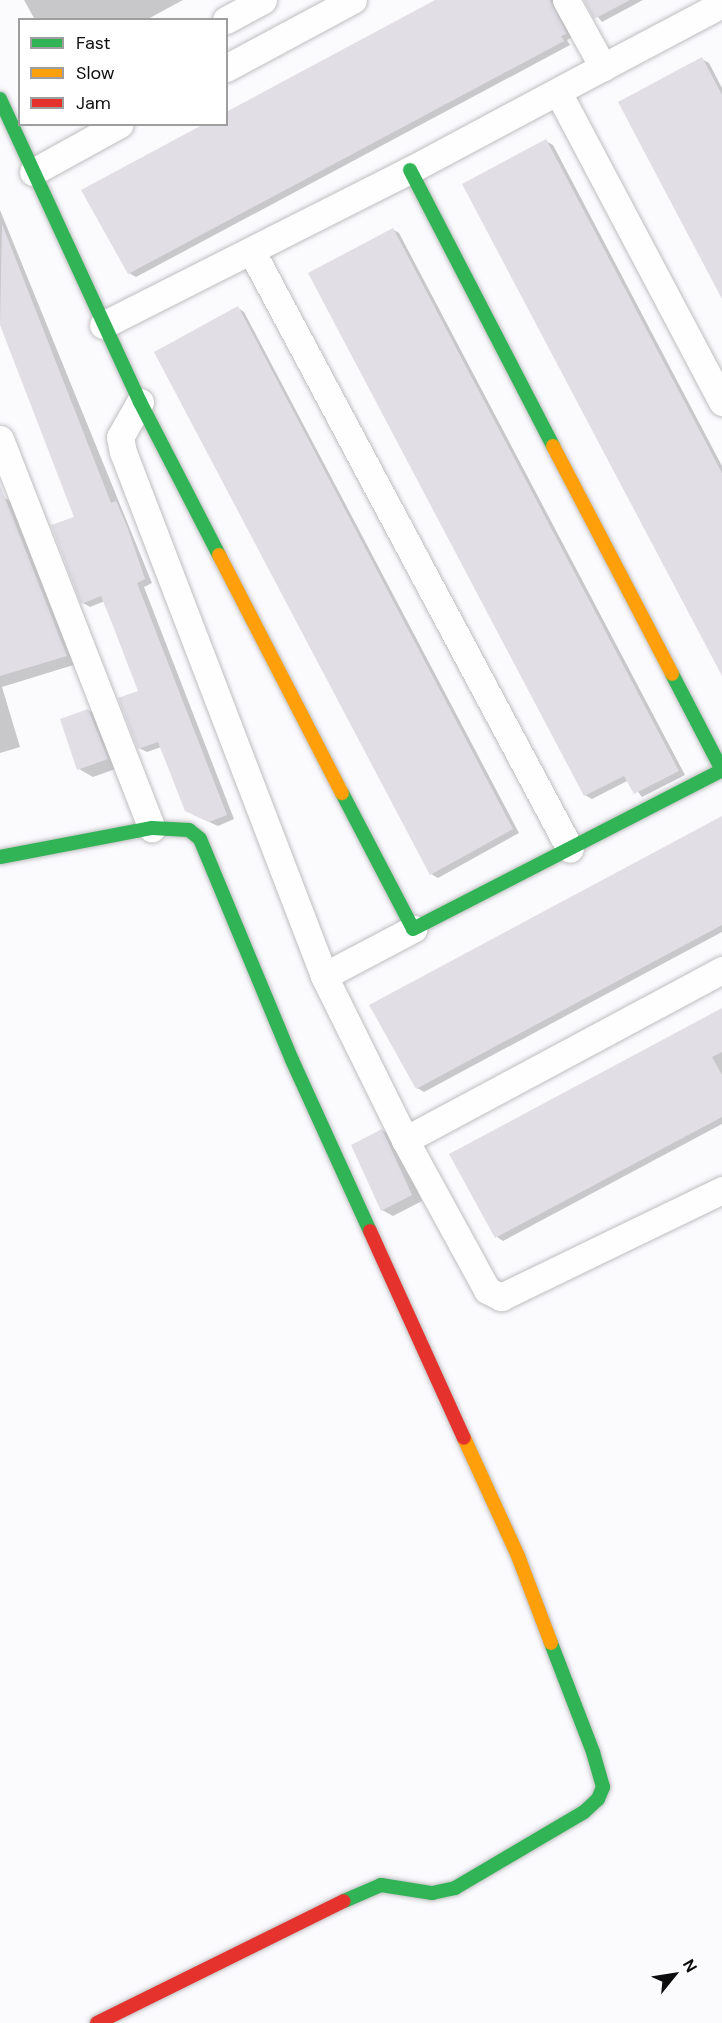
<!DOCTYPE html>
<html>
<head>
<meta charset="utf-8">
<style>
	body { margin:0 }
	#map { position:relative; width:722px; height:2023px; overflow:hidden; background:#fbfafd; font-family:"DM Sans",sans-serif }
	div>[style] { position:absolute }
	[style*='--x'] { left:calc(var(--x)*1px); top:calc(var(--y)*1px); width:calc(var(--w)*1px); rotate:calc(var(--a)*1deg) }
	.shadow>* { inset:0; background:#0003 }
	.building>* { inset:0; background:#e1dee6 }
	.roads { filter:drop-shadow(0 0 2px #bebec0) drop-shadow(0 0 2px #bebec0) }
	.street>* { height:27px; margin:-13.5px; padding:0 13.5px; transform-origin:13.5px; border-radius:13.5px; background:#fefeff }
	.fast>* { height:14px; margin:-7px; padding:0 7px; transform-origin:7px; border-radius:7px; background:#30b455 }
	.slow>* { height:14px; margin:-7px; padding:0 7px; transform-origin:7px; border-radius:7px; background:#ff9f0a }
	.jam>* { height:14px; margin:-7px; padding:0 7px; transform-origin:7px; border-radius:7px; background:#e5322d }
	span { translate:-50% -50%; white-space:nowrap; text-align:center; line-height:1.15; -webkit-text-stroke:5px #fff; paint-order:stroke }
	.legend { position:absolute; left:18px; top:18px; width:210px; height:108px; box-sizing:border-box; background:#fff; border:2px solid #9e9e9f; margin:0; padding:8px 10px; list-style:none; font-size:18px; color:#0d0d0e }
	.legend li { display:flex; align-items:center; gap:12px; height:30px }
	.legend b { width:30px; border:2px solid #9e9e9f }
	.north { position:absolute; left:644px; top:1945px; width:60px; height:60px; -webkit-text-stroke:4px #fff; paint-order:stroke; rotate:60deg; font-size:16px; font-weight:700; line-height:24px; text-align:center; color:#0d0d0e }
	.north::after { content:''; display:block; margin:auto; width:21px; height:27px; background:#0d0d0e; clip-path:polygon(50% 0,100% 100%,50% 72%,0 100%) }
</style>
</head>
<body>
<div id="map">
	<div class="shadow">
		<div style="clip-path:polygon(24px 0,183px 0,146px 20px,35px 20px)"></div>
		<div style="clip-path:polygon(441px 0,559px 0,572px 37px,567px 40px,570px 45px,136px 277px,129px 273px,226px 124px)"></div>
		<div style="clip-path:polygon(584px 0,643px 0,602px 22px)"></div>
		<div style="clip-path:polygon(702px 59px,709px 63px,722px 88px,722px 295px)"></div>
		<div style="clip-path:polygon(546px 141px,553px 145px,722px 466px,722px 676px)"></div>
		<div style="clip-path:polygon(0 210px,152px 583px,144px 587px,234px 819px,218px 826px,194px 815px,161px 747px,147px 752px,139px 748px,140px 692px,105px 601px,90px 607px,83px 603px,75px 518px,0 322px)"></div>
		<div style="clip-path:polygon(392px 229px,399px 233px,685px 775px,642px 797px,629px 780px,592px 799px,585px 795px,310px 274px)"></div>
		<div style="clip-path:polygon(238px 308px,244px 312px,519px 833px,438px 878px,431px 874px)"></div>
		<div style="clip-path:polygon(5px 498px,19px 506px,80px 663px,2px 687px,20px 747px,0 753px,0 500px)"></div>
		<div style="clip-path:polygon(88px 710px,102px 718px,121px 767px,93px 777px,79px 769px)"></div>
		<div style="clip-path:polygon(722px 818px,722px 932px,424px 1092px,417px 1088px)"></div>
		<div style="clip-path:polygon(722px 1009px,722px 1124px,503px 1241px,497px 1237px)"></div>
		<div style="clip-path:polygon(382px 1130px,393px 1137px,422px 1201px,393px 1216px,382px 1210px)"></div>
	</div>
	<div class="building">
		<div style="clip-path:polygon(435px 0,550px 0,567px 34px,561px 36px,564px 41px,128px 274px,81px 190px,204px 124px,226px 124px,226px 112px)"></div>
		<div style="clip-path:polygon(584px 0,630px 0,594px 19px)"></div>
		<div style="clip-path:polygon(702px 57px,722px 95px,722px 299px,618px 102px)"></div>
		<div style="clip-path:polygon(546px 139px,722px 473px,722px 676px,462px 184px)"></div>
		<div style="clip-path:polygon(2px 224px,111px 503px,116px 501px,128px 529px,145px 579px,137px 583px,227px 815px,209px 822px,185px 811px,158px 742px,138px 749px,118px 698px,138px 691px,113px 626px,101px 596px,81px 604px,51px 525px,74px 517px,0 325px)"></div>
		<div style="clip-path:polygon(393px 228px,679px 771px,634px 794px,624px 776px,584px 796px,308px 273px)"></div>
		<div style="clip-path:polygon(238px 306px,513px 829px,430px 875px,154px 352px)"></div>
		<div style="clip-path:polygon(0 485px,67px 656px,0 676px)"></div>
		<div style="clip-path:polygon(88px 709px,108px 759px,77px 770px,60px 719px)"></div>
		<div style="clip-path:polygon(722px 816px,722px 925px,416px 1089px,369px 1005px)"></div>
		<div style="clip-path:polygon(722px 1008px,722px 1052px,712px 1057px,722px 1075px,722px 1117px,495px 1238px,449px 1154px)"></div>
		<div style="clip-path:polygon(382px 1129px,412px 1195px,381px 1211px,351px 1145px)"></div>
	</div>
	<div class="roads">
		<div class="street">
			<div style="--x:566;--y:0;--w:77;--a:61.1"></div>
			<div style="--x:603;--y:67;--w:135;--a:-27.9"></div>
			<div style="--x:226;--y:20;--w:42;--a:-28.4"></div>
			<div style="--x:226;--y:68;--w:144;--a:-28.2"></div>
			<div style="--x:558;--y:92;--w:351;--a:62.1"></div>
			<div style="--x:33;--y:172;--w:99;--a:-28.9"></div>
			<div style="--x:252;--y:252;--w:676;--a:61.96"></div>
			<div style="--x:103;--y:325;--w:344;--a:-26.8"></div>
			<div style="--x:410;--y:170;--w:219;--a:-28.1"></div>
			<div style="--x:140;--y:402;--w:40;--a:119.7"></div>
			<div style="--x:120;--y:437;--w:15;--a:79"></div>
			<div style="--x:123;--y:452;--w:561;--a:69.01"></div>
			<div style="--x:324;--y:976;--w:183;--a:63.7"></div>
			<div style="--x:405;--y:1140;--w:171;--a:61.3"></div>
			<div style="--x:487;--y:1290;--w:16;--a:27"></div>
			<div style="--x:501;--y:1297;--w:246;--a:-25.8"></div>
			<div style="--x:0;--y:439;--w:418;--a:68.7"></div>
			<div style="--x:324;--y:976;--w:101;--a:-27.8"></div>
			<div style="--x:405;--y:1140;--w:360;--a:-28.2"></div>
		</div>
		<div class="fast">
			<div style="--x:0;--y:99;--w:334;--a:65.2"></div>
			<div style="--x:140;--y:402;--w:172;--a:62.7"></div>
			<div style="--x:410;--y:170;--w:311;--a:62.6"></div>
			<div style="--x:342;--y:793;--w:153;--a:62.4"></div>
			<div style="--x:413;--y:929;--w:348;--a:-27.2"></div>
			<div style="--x:722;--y:770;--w:108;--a:-117.5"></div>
			<div style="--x:0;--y:857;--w:155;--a:-10.8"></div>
			<div style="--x:152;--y:828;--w:37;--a:3"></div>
			<div style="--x:189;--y:830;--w:14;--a:39"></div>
			<div style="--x:200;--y:839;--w:239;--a:67.4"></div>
			<div style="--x:292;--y:1060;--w:188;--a:65.5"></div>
			<div style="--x:344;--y:1901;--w:40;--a:-23.4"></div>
			<div style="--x:381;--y:1885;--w:52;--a:8.9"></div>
			<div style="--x:432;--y:1893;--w:24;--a:-12"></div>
			<div style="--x:455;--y:1888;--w:150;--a:-30.5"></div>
			<div style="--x:584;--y:1812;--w:19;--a:-43"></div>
			<div style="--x:598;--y:1799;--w:13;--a:-67"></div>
			<div style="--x:603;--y:1787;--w:36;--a:-106"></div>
			<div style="--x:593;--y:1752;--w:117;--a:-111.1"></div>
		</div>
		<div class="slow">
			<div style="--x:553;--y:446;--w:257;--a:62.4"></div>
			<div style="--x:219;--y:555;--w:268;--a:62.7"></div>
			<div style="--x:464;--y:1438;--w:130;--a:65.4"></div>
			<div style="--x:518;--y:1556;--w:93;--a:69.2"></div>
		</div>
		<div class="jam">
			<div style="--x:370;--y:1231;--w:227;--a:65.6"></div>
			<div style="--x:97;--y:2023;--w:275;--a:-26.3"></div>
		</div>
	</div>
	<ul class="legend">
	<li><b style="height:8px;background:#30b455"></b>Fast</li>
	<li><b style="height:8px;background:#ff9f0a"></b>Slow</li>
	<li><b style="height:8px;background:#e5322d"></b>Jam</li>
	</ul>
	<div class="north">N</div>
</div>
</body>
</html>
